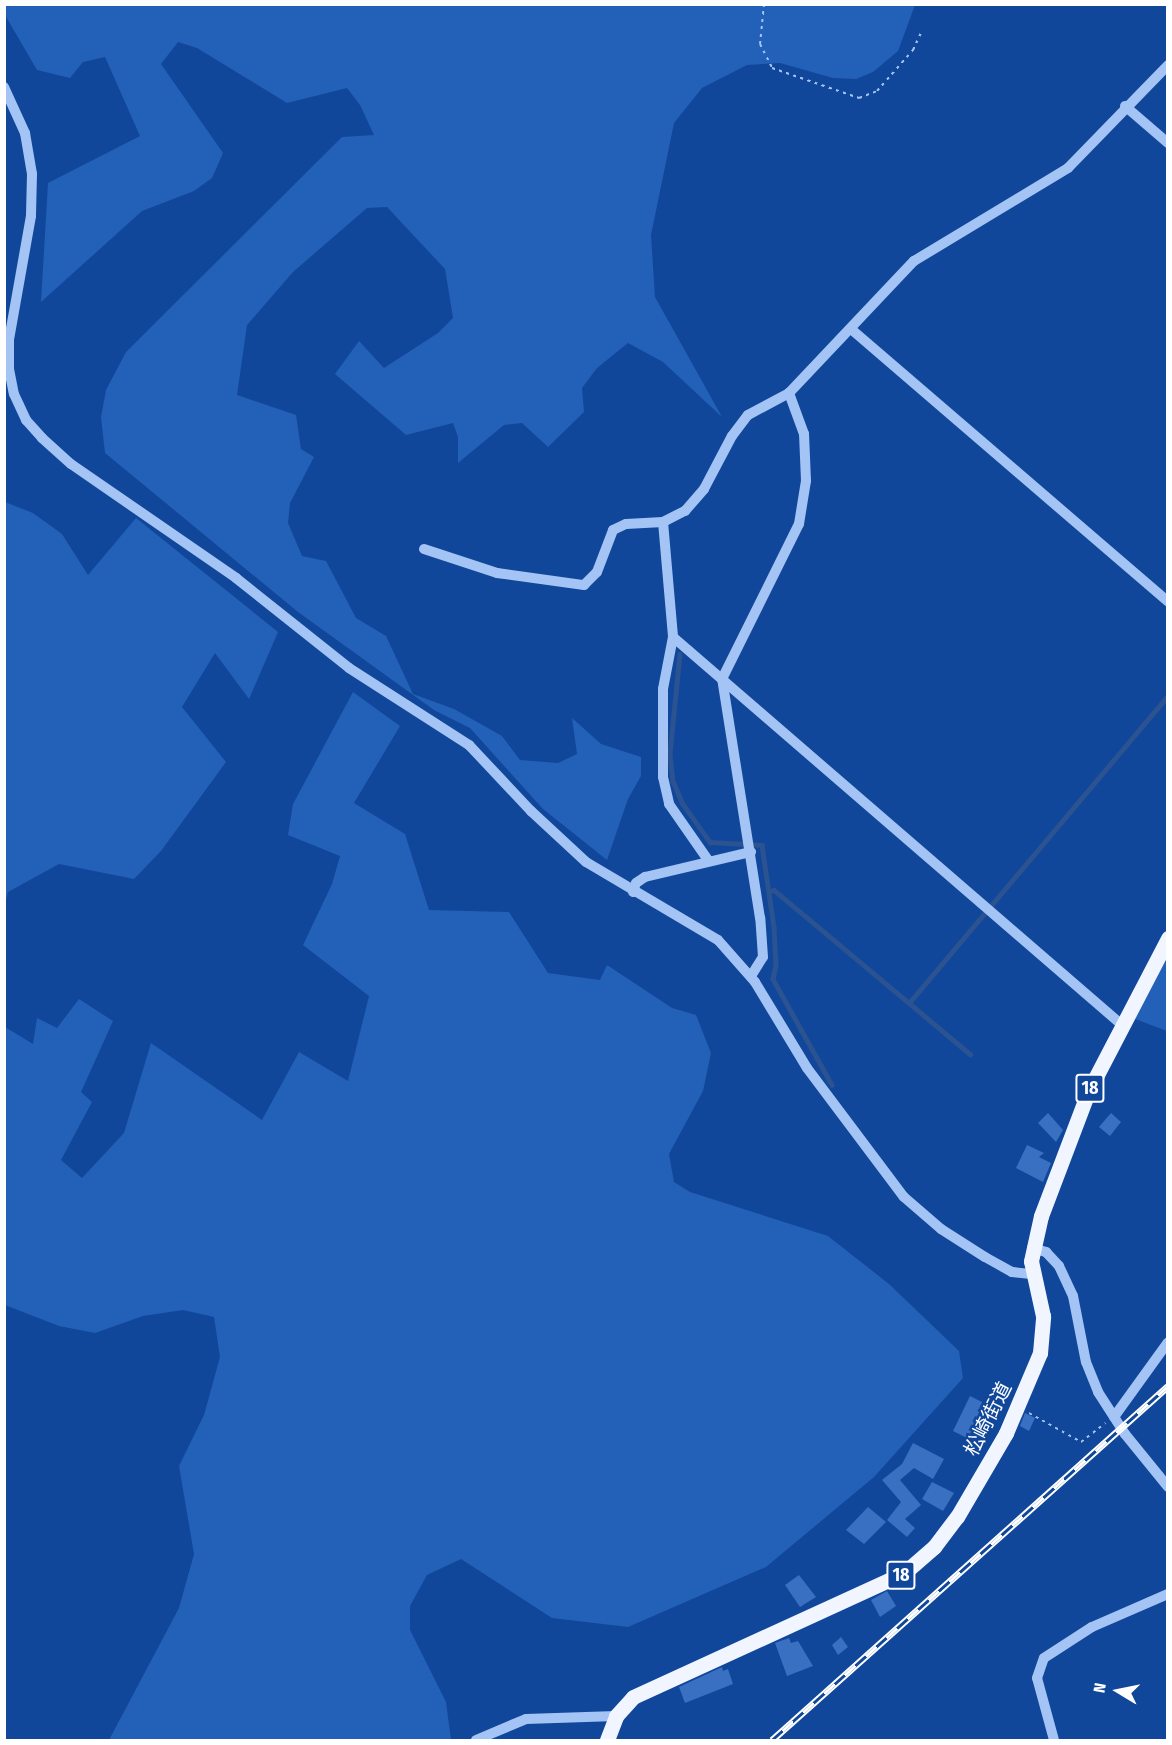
<!DOCTYPE html>
<html>
<head>
<meta charset="utf-8">
<style>
	body { margin:0 }
	#map { position:relative; width:1172px; height:1745px; overflow:hidden; background:#10479a; font-family:"Fira Sans Condensed","Noto Sans JP",sans-serif }
	div>[style] { position:absolute }
	[style*='--x'] { left:calc(var(--x)*1px); top:calc(var(--y)*1px); width:calc(var(--w)*1px); rotate:calc(var(--a)*1deg) }
	.green>* { inset:0; background:#2360b8 }
	.stream>* { height:4.5px; margin:-2.25px; padding:0 2.25px; transform-origin:2.25px; border-radius:2.25px; background:#2b5291 }
	.building>* { inset:0; background:#3970c1 }
	.path>* { height:2px; margin-top:-1px; transform-origin:0; background:repeating-linear-gradient(90deg,#a3c4f4 0 3px,transparent 0 7.5px) }
	.minor>* { height:10px; margin:-5px; padding:0 5px; transform-origin:5px; border-radius:5px; background:#a3c4f4 }
	.major>* { height:15px; margin:-7.5px; padding:0 7.5px; transform-origin:7.5px; border-radius:7.5px; background:#f0f5ff }
	.rail>* { height:7px; margin-top:-3.5px; transform-origin:0; background:repeating-linear-gradient(90deg,#10479a 0 14px,#fff 0 28px); box-sizing:border-box; border-block:2px solid #fff }
	span { translate:-50% -50%; white-space:nowrap; text-align:center; line-height:1.15; -webkit-text-stroke:5px #10479a; paint-order:stroke }
	.shield-label span { padding:2px 4px; background:#10479a; border:2px solid; border-radius:4px; -webkit-text-stroke-width:0 }
	.shield-label { font-size:18px; color:#fff; font-weight:700 }
	.street-label { font-size:20px; color:#fff }
	.frame { position:absolute; inset:0; border:6px solid #fff; pointer-events:none }
	.north { position:absolute; left:1088px; top:1661px; width:60px; height:60px; -webkit-text-stroke:4px #10479a; paint-order:stroke; rotate:280deg; font-size:16px; font-weight:700; line-height:24px; text-align:center; color:#fff }
	.north::after { content:''; display:block; margin:auto; width:21px; height:27px; background:#fff; clip-path:polygon(50% 0,100% 100%,50% 72%,0 100%) }
</style>
</head>
<body>
<div id="map">
	<div class="green">
		<div style="clip-path:polygon(4px 5px,915px 5px,898px 51px,873px 72px,856px 79px,833px 78px,780px 63px,747px 65px,702px 88px,674px 123px,651px 235px,655px 297px,722px 417px,663px 362px,628px 343px,597px 368px,582px 388px,584px 412px,548px 447px,522px 423px,504px 425px,458px 463px,458px 437px,453px 423px,406px 435px,335px 374px,359px 341px,384px 368px,438px 333px,453px 318px,445px 269px,387px 207px,367px 208px,293px 272px,247px 325px,237px 395px,296px 415px,301px 449px,314px 457px,290px 503px,288px 523px,302px 556px,326px 561px,356px 618px,386px 636px,413px 694px,454px 709px,502px 736px,520px 760px,558px 763px,577px 754px,572px 718px,601px 744px,641px 757px,641px 776px,628px 799px,607px 860px,543px 809px,470px 728px,434px 710px,298px 612px,105px 453px,101px 417px,106px 390px,126px 352px,342px 137px,374px 135px,360px 105px,347px 88px,287px 103px,197px 48px,178px 42px,161px 64px,223px 153px,212px 178px,194px 191px,142px 211px,41px 302px,48px 183px,140px 136px,105px 57px,83px 62px,70px 78px,37px 70px,5px 15px)"></div>
		<div style="clip-path:polygon(5px 502px,33px 513px,62px 534px,88px 575px,136px 518px,278px 632px,249px 699px,215px 653px,182px 707px,226px 762px,161px 851px,134px 879px,59px 864px,8px 892px,5px 904px)"></div>
		<div style="clip-path:polygon(353px 692px,400px 726px,354px 803px,405px 834px,429px 910px,509px 912px,548px 973px,600px 980px,607px 965px,672px 1008px,696px 1015px,711px 1053px,703px 1091px,669px 1154px,674px 1182px,690px 1192px,828px 1236px,889px 1284px,959px 1351px,963px 1378px,874px 1477px,766px 1567px,628px 1627px,552px 1618px,461px 1559px,427px 1575px,410px 1606px,410px 1630px,446px 1702px,451px 1740px,109px 1740px,179px 1608px,194px 1554px,179px 1466px,204px 1415px,220px 1357px,214px 1317px,183px 1310px,143px 1316px,95px 1333px,59px 1326px,5px 1305px,5px 1027px,33px 1044px,37px 1018px,57px 1028px,79px 999px,113px 1021px,81px 1092px,92px 1102px,61px 1160px,82px 1178px,124px 1133px,151px 1043px,262px 1120px,299px 1052px,348px 1081px,369px 996px,303px 945px,332px 884px,340px 856px,288px 835px,293px 804px)"></div>
		<div style="clip-path:polygon(1167px 956px,1167px 1031px,1135px 1019px)"></div>
	</div>
	<div class="stream">
		<div style="--x:680;--y:654;--w:100;--a:95.7"></div>
		<div style="--x:670;--y:754;--w:27;--a:84"></div>
		<div style="--x:673;--y:781;--w:25;--a:67"></div>
		<div style="--x:683;--y:804;--w:47;--a:54.6"></div>
		<div style="--x:710;--y:842;--w:52;--a:3.3"></div>
		<div style="--x:762;--y:845;--w:83;--a:81.7"></div>
		<div style="--x:774;--y:927;--w:38;--a:87"></div>
		<div style="--x:776;--y:965;--w:14;--a:102"></div>
		<div style="--x:773;--y:979;--w:121;--a:60.9"></div>
		<div style="--x:769;--y:892;--w:5;--a:-22"></div>
		<div style="--x:774;--y:890;--w:256;--a:39.9"></div>
		<div style="--x:909;--y:1003;--w:402;--a:-49.9"></div>
	</div>
	<div class="building">
		<div style="clip-path:polygon(1048px 1113px,1063px 1130px,1056px 1142px,1038px 1123px)"></div>
		<div style="clip-path:polygon(1111px 1113px,1121px 1122px,1110px 1136px,1099px 1127px)"></div>
		<div style="clip-path:polygon(1027px 1145px,1044px 1153px,1039px 1157px,1051px 1163px,1043px 1182px,1016px 1168px)"></div>
		<div style="clip-path:polygon(970px 1396px,994px 1408px,977px 1443px,953px 1431px)"></div>
		<div style="clip-path:polygon(1025px 1413px,1035px 1418px,1029px 1431px,1020px 1426px)"></div>
		<div style="clip-path:polygon(913px 1443px,944px 1459px,933px 1479px,914px 1468px,900px 1480px,921px 1505px,905px 1519px,915px 1528px,907px 1537px,887px 1520px,901px 1502px,882px 1480px,902px 1464px)"></div>
		<div style="clip-path:polygon(932px 1482px,954px 1493px,943px 1511px,922px 1499px)"></div>
		<div style="clip-path:polygon(868px 1507px,886px 1522px,864px 1544px,846px 1530px)"></div>
		<div style="clip-path:polygon(799px 1575px,816px 1597px,800px 1607px,785px 1585px)"></div>
		<div style="clip-path:polygon(887px 1591px,896px 1606px,880px 1617px,871px 1600px)"></div>
		<div style="clip-path:polygon(841px 1637px,848px 1647px,838px 1655px,832px 1645px)"></div>
		<div style="clip-path:polygon(789px 1638px,791px 1643px,798px 1641px,813px 1666px,787px 1676px,775px 1643px)"></div>
		<div style="clip-path:polygon(722px 1667px,723px 1671px,728px 1669px,733px 1684px,685px 1703px,679px 1687px)"></div>
	</div>
	<div class="path">
		<div style="--x:764;--y:4;--w:40;--a:95.7"></div>
		<div style="--x:760;--y:44;--w:27;--a:63"></div>
		<div style="--x:772;--y:68;--w:92;--a:19"></div>
		<div style="--x:859;--y:98;--w:19;--a:-21"></div>
		<div style="--x:877;--y:91;--w:55;--a:-48.7"></div>
		<div style="--x:913;--y:50;--w:19;--a:-65"></div>
		<div style="--x:1029;--y:1413;--w:60;--a:29.1"></div>
		<div style="--x:1081;--y:1442;--w:31;--a:-38"></div>
	</div>
	<div class="minor">
		<div style="--x:4;--y:87;--w:51;--a:65.5"></div>
		<div style="--x:25;--y:133;--w:42;--a:80.3"></div>
		<div style="--x:32;--y:174;--w:42;--a:91.4"></div>
		<div style="--x:31;--y:216;--w:125;--a:100.1"></div>
		<div style="--x:9;--y:339;--w:30;--a:90"></div>
		<div style="--x:9;--y:369;--w:25;--a:79"></div>
		<div style="--x:14;--y:394;--w:29;--a:65"></div>
		<div style="--x:26;--y:420;--w:24;--a:48"></div>
		<div style="--x:42;--y:438;--w:39;--a:42"></div>
		<div style="--x:71;--y:464;--w:201;--a:34.6"></div>
		<div style="--x:236;--y:578;--w:144;--a:38.5"></div>
		<div style="--x:349;--y:668;--w:143;--a:32.7"></div>
		<div style="--x:469;--y:745;--w:91;--a:46.8"></div>
		<div style="--x:531;--y:811;--w:75;--a:42.8"></div>
		<div style="--x:586;--y:862;--w:153;--a:30.6"></div>
		<div style="--x:718;--y:940;--w:56;--a:48.6"></div>
		<div style="--x:755;--y:982;--w:100;--a:58.8"></div>
		<div style="--x:807;--y:1068;--w:161;--a:53.1"></div>
		<div style="--x:904;--y:1197;--w:49;--a:40.9"></div>
		<div style="--x:941;--y:1229;--w:52;--a:32.5"></div>
		<div style="--x:985;--y:1257;--w:31;--a:29"></div>
		<div style="--x:1012;--y:1272;--w:19;--a:6"></div>
		<div style="--x:1125;--y:106;--w:57;--a:40.7"></div>
		<div style="--x:851;--y:329;--w:418;--a:40.7"></div>
		<div style="--x:663;--y:522;--w:115;--a:85"></div>
		<div style="--x:673;--y:637;--w:53;--a:100.9"></div>
		<div style="--x:663;--y:689;--w:88;--a:90"></div>
		<div style="--x:663;--y:777;--w:28;--a:77"></div>
		<div style="--x:669;--y:804;--w:68;--a:55.1"></div>
		<div style="--x:424;--y:549;--w:77;--a:18.2"></div>
		<div style="--x:497;--y:573;--w:88;--a:7.9"></div>
		<div style="--x:584;--y:585;--w:18;--a:-45"></div>
		<div style="--x:597;--y:572;--w:45;--a:-69.1"></div>
		<div style="--x:613;--y:530;--w:14;--a:-25"></div>
		<div style="--x:626;--y:524;--w:37;--a:-3"></div>
		<div style="--x:663;--y:522;--w:25;--a:-27"></div>
		<div style="--x:685;--y:511;--w:29;--a:-49"></div>
		<div style="--x:704;--y:489;--w:60;--a:-62.2"></div>
		<div style="--x:732;--y:436;--w:26;--a:-53"></div>
		<div style="--x:748;--y:415;--w:47;--a:-28.2"></div>
		<div style="--x:789;--y:393;--w:182;--a:-46.6"></div>
		<div style="--x:914;--y:261;--w:180;--a:-31.1"></div>
		<div style="--x:1068;--y:168;--w:144;--a:-45.8"></div>
		<div style="--x:673;--y:637;--w:593;--a:40.83"></div>
		<div style="--x:633;--y:892;--w:9;--a:-72"></div>
		<div style="--x:636;--y:883;--w:11;--a:-34"></div>
		<div style="--x:645;--y:877;--w:109;--a:-13.3"></div>
		<div style="--x:751;--y:976;--w:22;--a:-58"></div>
		<div style="--x:763;--y:957;--w:39;--a:-94"></div>
		<div style="--x:760;--y:918;--w:242;--a:-99"></div>
		<div style="--x:722;--y:679;--w:173;--a:-63.6"></div>
		<div style="--x:799;--y:524;--w:44;--a:-80.8"></div>
		<div style="--x:806;--y:481;--w:47;--a:-92.4"></div>
		<div style="--x:804;--y:434;--w:44;--a:-110.1"></div>
		<div style="--x:1032;--y:1248;--w:15;--a:16"></div>
		<div style="--x:1046;--y:1252;--w:19;--a:47"></div>
		<div style="--x:1059;--y:1266;--w:33;--a:65"></div>
		<div style="--x:1073;--y:1296;--w:67;--a:78.9"></div>
		<div style="--x:1086;--y:1362;--w:32;--a:68"></div>
		<div style="--x:1098;--y:1392;--w:50;--a:57.3"></div>
		<div style="--x:1125;--y:1434;--w:68;--a:50.9"></div>
		<div style="--x:1114;--y:1417;--w:92;--a:-54.2"></div>
		<div style="--x:476;--y:1740;--w:54;--a:-22.8"></div>
		<div style="--x:526;--y:1719;--w:90;--a:-1.9"></div>
		<div style="--x:1054;--y:1740;--w:64;--a:-105.3"></div>
		<div style="--x:1037;--y:1678;--w:21;--a:-71"></div>
		<div style="--x:1044;--y:1658;--w:57;--a:-32.9"></div>
		<div style="--x:1092;--y:1627;--w:83;--a:-23.5"></div>
	</div>
	<div class="major">
		<div style="--x:607;--y:1740;--w:26;--a:-69"></div>
		<div style="--x:616;--y:1716;--w:25;--a:-48"></div>
		<div style="--x:633;--y:1697;--w:298;--a:-24.6"></div>
		<div style="--x:904;--y:1573;--w:40;--a:-41"></div>
		<div style="--x:934;--y:1547;--w:38;--a:-53"></div>
		<div style="--x:957;--y:1517;--w:97;--a:-59.7"></div>
		<div style="--x:1006;--y:1433;--w:87;--a:-67"></div>
		<div style="--x:1040;--y:1353;--w:37;--a:-85"></div>
		<div style="--x:1043;--y:1316;--w:56;--a:-102.3"></div>
		<div style="--x:1031;--y:1261;--w:46;--a:-77.5"></div>
		<div style="--x:1041;--y:1216;--w:133;--a:-69.2"></div>
		<div style="--x:1088;--y:1092;--w:174;--a:-62.5"></div>
	</div>
	<div class="rail">
		<div style="--x:772;--y:1740;--w:531;--a:-41.79"></div>
	</div>
	<div class="shield-label">
		<span style="left:1090px;top:1088px">18</span>
		<span style="left:901px;top:1575px">18</span>
	</div>
	<div class="street-label">
		<span style="left:988px;top:1419px;rotate:-63deg">松崎街道</span>
	</div>
	<div class="frame"></div>
	<div class="north">N</div>
</div>
</body>
</html>
